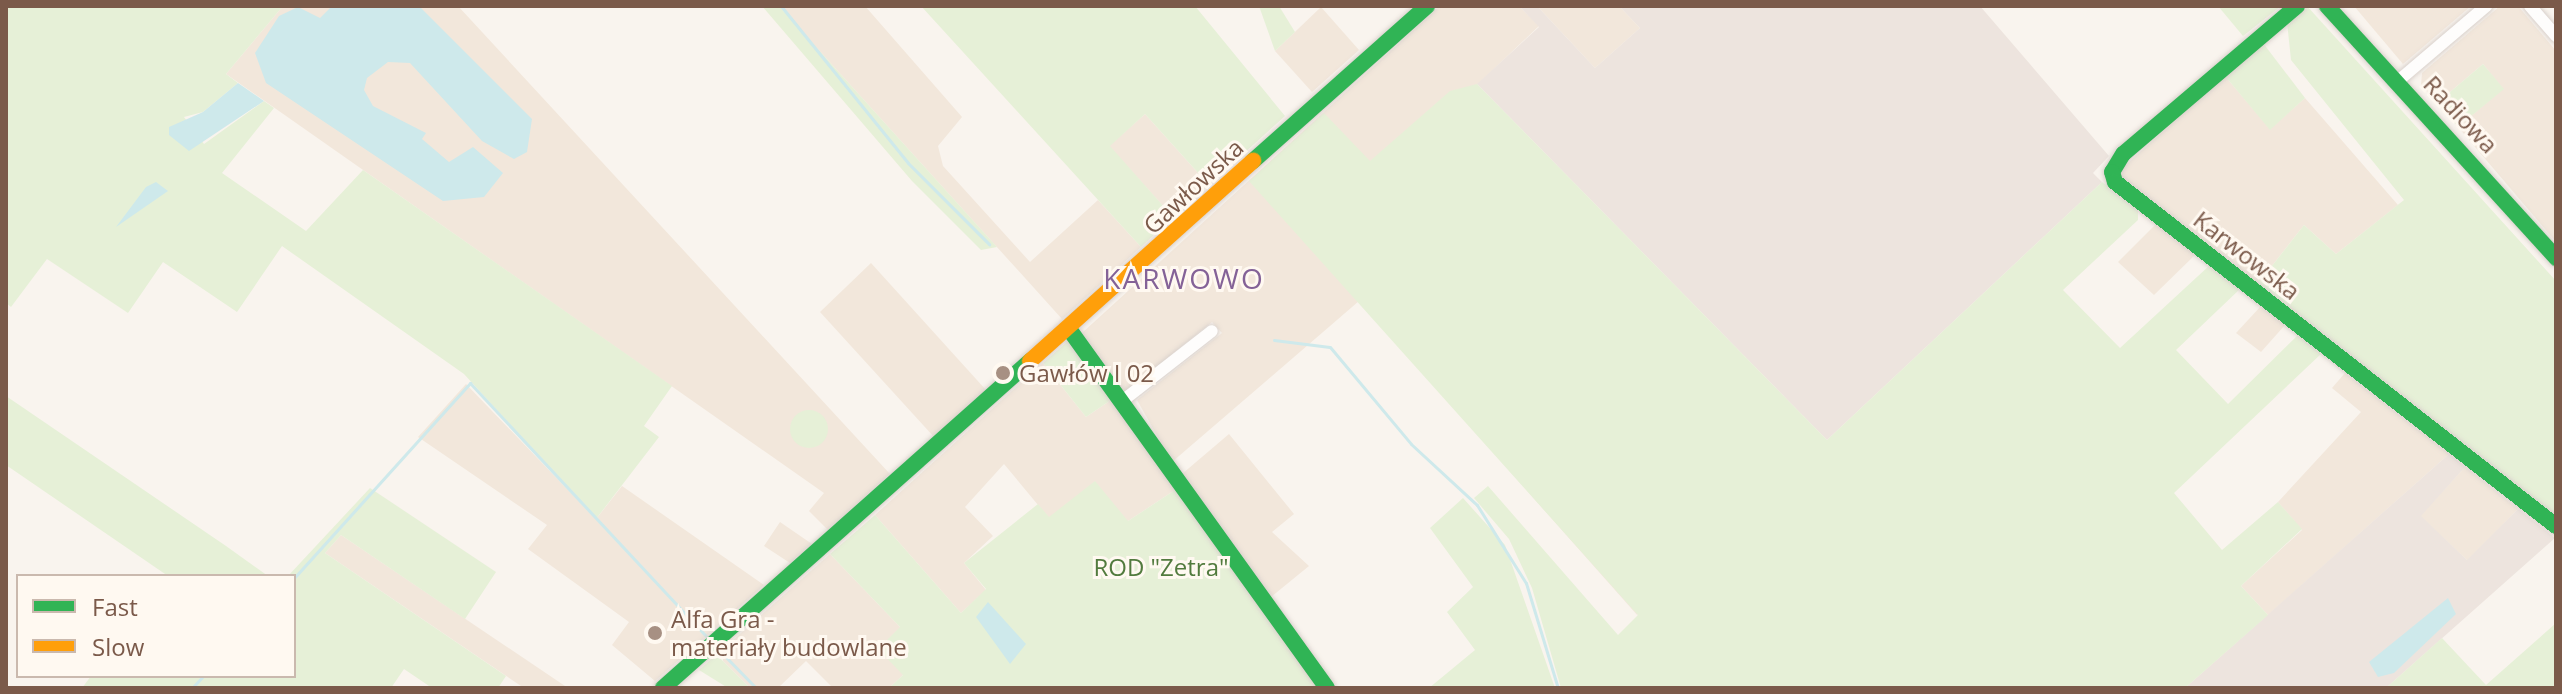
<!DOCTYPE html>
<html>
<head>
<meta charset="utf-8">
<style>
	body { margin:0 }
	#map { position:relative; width:2562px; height:694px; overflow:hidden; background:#f9f4ee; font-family:"Open Sans",sans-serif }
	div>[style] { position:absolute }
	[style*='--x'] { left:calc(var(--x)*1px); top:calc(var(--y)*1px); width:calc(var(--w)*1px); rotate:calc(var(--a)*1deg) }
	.residential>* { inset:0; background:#f2e7db }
	.industrial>* { inset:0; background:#ede4de }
	.green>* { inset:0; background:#e6f0d7 }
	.round { border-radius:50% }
	.water>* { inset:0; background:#cee9eb }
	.stream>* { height:3px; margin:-1.5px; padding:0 1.5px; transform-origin:1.5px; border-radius:1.5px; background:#cee9eb }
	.roads { filter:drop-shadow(0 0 2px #d9d1cc) drop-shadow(0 0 2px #d9d1cc) }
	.street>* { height:12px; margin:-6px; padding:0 6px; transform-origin:6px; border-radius:6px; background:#fefdfc }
	.fast>* { height:16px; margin:-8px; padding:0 8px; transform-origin:8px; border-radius:8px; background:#30b455 }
	.slow>* { height:16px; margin:-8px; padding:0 8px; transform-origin:8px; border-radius:8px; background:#ff9f0a }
	.dots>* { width:22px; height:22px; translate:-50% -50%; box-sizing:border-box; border:4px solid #fff9f1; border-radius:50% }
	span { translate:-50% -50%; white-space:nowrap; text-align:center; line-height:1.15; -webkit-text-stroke:6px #fff9f1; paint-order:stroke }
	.street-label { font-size:24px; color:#7b5a4a }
	.poi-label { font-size:24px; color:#7b5a4a }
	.left { translate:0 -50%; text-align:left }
	.park-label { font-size:24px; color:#527b3e }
	.quarter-label { font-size:28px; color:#846297; letter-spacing:2px }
	.frame { position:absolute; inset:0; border:8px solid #7b5a4a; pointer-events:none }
	.legend { position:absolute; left:16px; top:574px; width:280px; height:104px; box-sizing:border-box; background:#fff9f1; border:2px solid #cab9ae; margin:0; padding:10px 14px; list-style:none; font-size:24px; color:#7b5a4a }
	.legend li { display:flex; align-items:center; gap:16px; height:40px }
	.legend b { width:40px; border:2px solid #cab9ae }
</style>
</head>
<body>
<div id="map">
	<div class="residential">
		<div style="clip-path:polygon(283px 6px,458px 6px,890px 474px,828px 530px,809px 511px,824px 493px,226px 74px)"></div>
		<div style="clip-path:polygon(779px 6px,865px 6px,962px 117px,938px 146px,943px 166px,1030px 262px,1098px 200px,1141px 247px,1062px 319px)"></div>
		<div style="clip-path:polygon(1440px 6px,1519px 6px,1539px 26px,1477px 85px,1638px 616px,1359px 301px,1172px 462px,1137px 400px,1222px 333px,1212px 322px,1122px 394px,1082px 333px)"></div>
		<div style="clip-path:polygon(1537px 6px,1619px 6px,1640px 28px,1595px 68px)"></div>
		<div style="clip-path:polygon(2354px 6px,2471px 6px,2403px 64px)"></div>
		<div style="clip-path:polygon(2500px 6px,2518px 6px,2556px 51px,2556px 242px,2458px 127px,2503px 89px,2483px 64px,2437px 103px,2421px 85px,2422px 73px)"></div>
		<div style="clip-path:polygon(1321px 7px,1359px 50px,1312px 92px,1275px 51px)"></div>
		<div style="clip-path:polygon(2225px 76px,2270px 129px,2305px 98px,2398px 205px,2336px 254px,2304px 225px,2257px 285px,2117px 173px)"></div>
		<div style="clip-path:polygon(1145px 114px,1209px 185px,1173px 217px,1109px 146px)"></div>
		<div style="clip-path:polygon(2156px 224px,2196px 254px,2154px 295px,2118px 262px)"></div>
		<div style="clip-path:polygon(871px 263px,986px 390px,934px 437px,820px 312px)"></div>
		<div style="clip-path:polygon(2261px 306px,2285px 325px,2261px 352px,2236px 333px)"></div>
		<div style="clip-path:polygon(1043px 363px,1086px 417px,1111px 400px,1175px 490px,1128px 521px,1048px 517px,1004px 464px,965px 507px,993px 536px,964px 563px,986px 590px,961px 613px,875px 515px)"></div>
		<div style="clip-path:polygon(2345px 373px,2449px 454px,2268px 615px,2241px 586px,2302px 530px,2278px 502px,2361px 412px,2332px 388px)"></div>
		<div style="clip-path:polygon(466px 384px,596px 519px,622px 486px,764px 585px,655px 681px,612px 645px,629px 622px,528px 549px,547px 525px,418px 437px)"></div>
		<div style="clip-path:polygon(1229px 434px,1294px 514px,1272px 532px,1309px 566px,1271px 597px,1182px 474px)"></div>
		<div style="clip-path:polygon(2465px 467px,2518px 509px,2468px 561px,2420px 516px)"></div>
		<div style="clip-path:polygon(780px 522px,812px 544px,790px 563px,764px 546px)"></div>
		<div style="clip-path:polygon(341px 535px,568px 688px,524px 688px,325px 553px)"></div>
		<div style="clip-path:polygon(830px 554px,900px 627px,903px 675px,889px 688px,833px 688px,806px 661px,778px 688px,750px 688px,723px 661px,723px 649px)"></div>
	</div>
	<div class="industrial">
		<div style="clip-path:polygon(1519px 6px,1537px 6px,1595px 68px,1640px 28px,1619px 6px,1980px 6px,2109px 156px,2093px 173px,2102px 182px,1827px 440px,1477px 84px,1539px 27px)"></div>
		<div style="clip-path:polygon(2449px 454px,2465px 467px,2421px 516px,2467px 560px,2518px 509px,2555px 538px,2386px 688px,2185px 688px)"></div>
	</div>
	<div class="green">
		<div style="clip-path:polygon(6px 6px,283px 6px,226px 74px,238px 83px,203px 112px,184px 117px,204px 144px,264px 101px,274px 108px,222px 173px,306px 231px,363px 170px,672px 386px,644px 426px,659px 437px,596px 519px,464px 374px,282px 246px,237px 312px,163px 262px,128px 313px,47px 259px,11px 307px,6px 303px)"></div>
		<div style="clip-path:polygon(762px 6px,779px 6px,997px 247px,981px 250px,912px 181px)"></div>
		<div style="clip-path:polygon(921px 6px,1195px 6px,1285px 116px,1209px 185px,1145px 114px,1110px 146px,1173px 217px,1141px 247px)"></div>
		<div style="clip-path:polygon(1259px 6px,1279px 6px,1295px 32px,1275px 51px)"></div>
		<div style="clip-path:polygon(2218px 6px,2281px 6px,2243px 36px)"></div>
		<div style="clip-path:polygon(2307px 6px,2556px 281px,2556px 519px,2257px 285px,2304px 225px,2336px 254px,2404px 200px,2291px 60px,2287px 22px)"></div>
		<div style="clip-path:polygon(2263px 43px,2305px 98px,2270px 130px,2225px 76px)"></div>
		<div style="clip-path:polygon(2483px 64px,2504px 89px,2458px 127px,2437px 103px)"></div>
		<div style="clip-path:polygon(1477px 84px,1827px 440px,2102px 182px,2138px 209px,2138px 220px,2063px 290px,2120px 348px,2210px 265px,2240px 289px,2176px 350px,2228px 404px,2298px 335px,2321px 354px,2174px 493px,2222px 550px,2278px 502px,2302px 529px,2241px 586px,2268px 615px,2185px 688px,1561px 688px,1532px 588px,1509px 539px,1474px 498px,1488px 486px,1618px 635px,1638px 615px,1249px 181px,1324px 113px,1370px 161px,1450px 91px)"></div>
		<div style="clip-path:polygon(1068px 341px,1111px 400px,1086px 417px,1043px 363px)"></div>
		<div style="clip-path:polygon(6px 396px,226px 546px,268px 576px,168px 576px,6px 465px)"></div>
		<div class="round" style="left:790px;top:410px;width:38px;height:38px"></div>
		<div style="clip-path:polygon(1095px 481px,1128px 521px,1175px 490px,1318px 688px,889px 688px,903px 675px,878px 649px,900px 627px,830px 554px,875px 515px,961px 613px,986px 589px,964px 563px,1038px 504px,1049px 517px)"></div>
		<div style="clip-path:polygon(370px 488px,496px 572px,465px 619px,341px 535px,325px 553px,506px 676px,498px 688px,432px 688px,404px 669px,391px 688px,82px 688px,91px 676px,294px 676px,294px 576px,288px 576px)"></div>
		<div style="clip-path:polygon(1463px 498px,1505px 545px,1555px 688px,1429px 688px,1475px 650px,1447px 612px,1473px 587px,1430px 528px)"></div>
		<div style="clip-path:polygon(2556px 623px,2556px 688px,2386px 688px,2442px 638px,2486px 685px)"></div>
		<div style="clip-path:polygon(716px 655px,723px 661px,750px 688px,728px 688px,699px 670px)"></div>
	</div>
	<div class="water">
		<div style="clip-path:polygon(332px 6px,419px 6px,532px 119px,527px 152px,514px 159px,482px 141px,410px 63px,388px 62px,367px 78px,364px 90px,373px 106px,426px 133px,422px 139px,449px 162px,473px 147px,503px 173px,484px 197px,443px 201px,266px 83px,255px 53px,279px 16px,298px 7px,320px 18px)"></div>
		<div style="clip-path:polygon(238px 83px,264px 101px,189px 151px,169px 135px,169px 127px,203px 112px)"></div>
		<div style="clip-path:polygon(156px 182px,168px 191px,116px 227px,146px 187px)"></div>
		<div style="clip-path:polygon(2448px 598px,2456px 614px,2394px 673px,2378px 677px,2369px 662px)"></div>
		<div style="clip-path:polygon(988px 602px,1026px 644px,1010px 664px,976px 617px)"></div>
	</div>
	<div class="stream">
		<div style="--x:781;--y:6;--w:202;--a:51"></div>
		<div style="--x:908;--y:163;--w:115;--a:45"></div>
		<div style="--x:1274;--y:340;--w:56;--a:7.1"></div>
		<div style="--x:1330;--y:347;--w:126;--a:50.1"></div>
		<div style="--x:1411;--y:444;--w:90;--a:42.7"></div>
		<div style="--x:1477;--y:505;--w:92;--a:57.9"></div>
		<div style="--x:1526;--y:583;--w:110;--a:73.1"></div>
		<div style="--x:294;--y:578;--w:263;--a:-47.9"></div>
		<div style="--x:470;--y:383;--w:347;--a:47"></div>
		<div style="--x:720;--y:651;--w:52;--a:45.8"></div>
		<div style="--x:192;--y:688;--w:16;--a:-47"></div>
	</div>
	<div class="roads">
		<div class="street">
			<div style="--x:2530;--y:6;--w:40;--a:49"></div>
			<div style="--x:2398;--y:81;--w:116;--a:-40.4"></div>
			<div style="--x:1121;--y:402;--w:115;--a:-38"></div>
		</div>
		<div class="fast">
			<div style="--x:2297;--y:6;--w:228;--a:139.6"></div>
			<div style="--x:2123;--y:154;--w:21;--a:121"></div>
			<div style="--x:2112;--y:172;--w:10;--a:73"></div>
			<div style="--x:2115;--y:182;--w:559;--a:37.96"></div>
			<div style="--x:2327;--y:6;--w:341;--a:47.7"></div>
			<div style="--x:1253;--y:161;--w:233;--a:-41.7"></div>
			<div style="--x:1069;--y:329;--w:442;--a:54.3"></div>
			<div style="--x:663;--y:688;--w:492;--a:-41.7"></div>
		</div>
		<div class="slow">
			<div style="--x:1030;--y:361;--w:300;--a:-41.9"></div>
		</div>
	</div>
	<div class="dots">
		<div style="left:1003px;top:373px;background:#a79083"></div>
		<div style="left:655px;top:633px;background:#a79083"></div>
	</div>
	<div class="street-label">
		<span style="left:2461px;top:114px;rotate:47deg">Radiowa</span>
		<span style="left:1193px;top:186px;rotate:-43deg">Gawłowska</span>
		<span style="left:2247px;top:255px;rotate:38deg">Karwowska</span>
	</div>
	<div class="poi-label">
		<span class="left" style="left:1019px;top:373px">Gawłów I 02</span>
		<span class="left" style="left:671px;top:633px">Alfa Gra -<br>materiały budowlane</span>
	</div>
	<div class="park-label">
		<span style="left:1161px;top:567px">ROD "Zetra"</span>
	</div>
	<div class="quarter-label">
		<span style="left:1184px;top:278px">KARWOWO</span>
	</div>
	<div class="frame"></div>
	<ul class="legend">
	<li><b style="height:10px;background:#30b455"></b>Fast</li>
	<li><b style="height:10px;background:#ff9f0a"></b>Slow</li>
	</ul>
</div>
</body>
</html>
